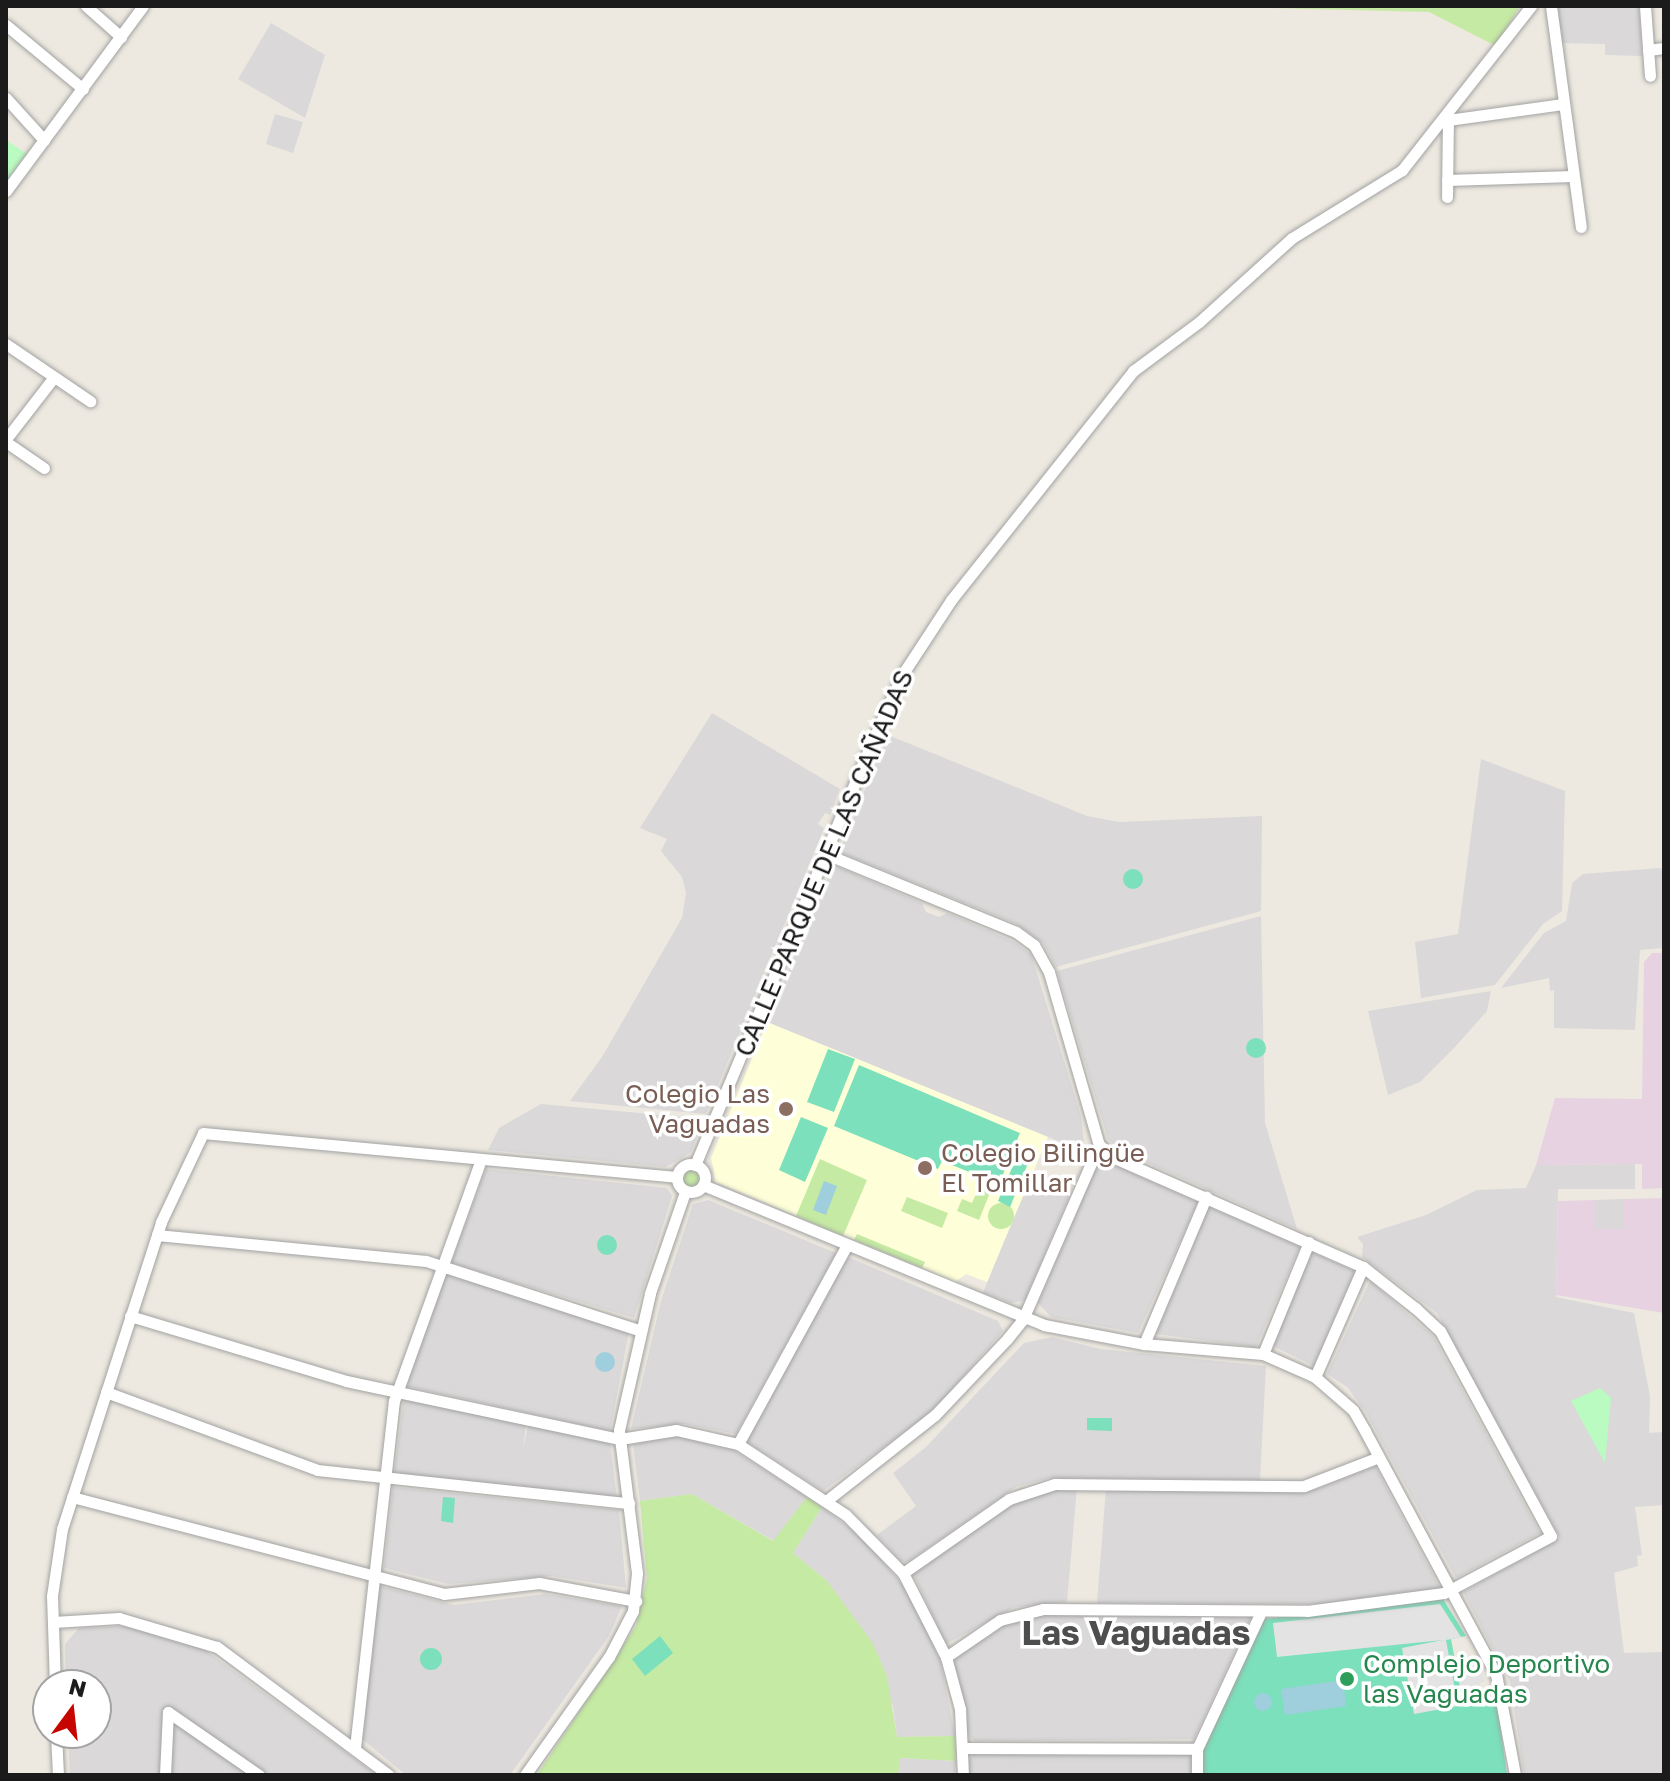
<!DOCTYPE html>
<html>
<head>
<meta charset="utf-8">
<style>
	body { margin:0 }
	#map { position:relative; width:1670px; height:1781px; overflow:hidden; background:#ede9e0; font-family:"Golos Text",sans-serif }
	div>[style] { position:absolute }
	[style*='--x'] { left:calc(var(--x)*1px); top:calc(var(--y)*1px); width:calc(var(--w)*1px); rotate:calc(var(--a)*1deg) }
	.residential>* { inset:0; background:#dad8d8 }
	.industrial>* { inset:0; background:#e7d2e2 }
	.education>* { inset:0; background:#feffd8 }
	.grass>* { inset:0; background:#c5eaa3 }
	.round { border-radius:50% }
	.park>* { inset:0; background:#bafbc1 }
	.pitch>* { inset:0; background:#7be0bb }
	.parking>* { inset:0; background:#e3e3e3 }
	.water>* { inset:0; background:#9fcedd }
	.roads { filter:drop-shadow(0 0 2px #a2a2a2) drop-shadow(0 0 2px #a2a2a2) }
	.minor>* { height:11px; margin:-5.5px; padding:0 5.5px; transform-origin:5.5px; border-radius:5.5px; background:#fff }
	.minor>.ring { margin:-5.5px; padding:0; box-sizing:content-box; background:none; border:11px solid #fff; border-radius:50% }
	.dots>* { width:22px; height:22px; translate:-50% -50%; box-sizing:border-box; border:4px solid #fff; border-radius:50% }
	span { translate:-50% -50%; white-space:nowrap; text-align:center; line-height:1.15; -webkit-text-stroke:7px #fff; paint-order:stroke }
	.street-label { font-size:26px; color:#1b1b1b }
	.education-label { font-size:26px; color:#785e54 }
	.right { translate:-100% -50%; text-align:right }
	.left { translate:0 -50%; text-align:left }
	.leisure-label { font-size:26px; color:#27864d }
	.district-label { font-size:34px; color:#4e4e4e; font-weight:700 }
	.frame { position:absolute; inset:0; border:8px solid #1b1b1b; pointer-events:none }
	.north { position:absolute; left:32px; top:1669px; width:80px; height:80px; box-sizing:border-box; background:#fff; border:2px solid #a4a4a4; border-radius:50%; rotate:15deg; font-size:22px; font-weight:700; line-height:32px; text-align:center; color:#1b1b1b }
	.north::after { content:''; display:block; margin:auto; width:28px; height:36px; background:#c70500; clip-path:polygon(50% 0,100% 100%,50% 72%,0 100%) }
</style>
</head>
<body>
<div id="map">
	<div class="residential">
		<div style="clip-path:polygon(1556px 6px,1639px 6px,1642px 56px,1605px 55px,1605px 44px,1558px 43px)"></div>
		<div style="clip-path:polygon(271px 23px,325px 55px,305px 118px,238px 79px)"></div>
		<div style="clip-path:polygon(275px 114px,303px 122px,293px 153px,266px 144px)"></div>
		<div style="clip-path:polygon(712px 713px,840px 789px,830px 815px,825px 813px,818px 824px,824px 828px,706px 1114px,570px 1101px,602px 1057px,682px 918px,686px 893px,682px 877px,661px 851px,667px 839px,640px 828px)"></div>
		<div style="clip-path:polygon(888px 735px,1087px 816px,1119px 822px,1262px 816px,1261px 911px,1056px 967px,1043px 943px,1015px 923px,839px 852px)"></div>
		<div style="clip-path:polygon(1481px 759px,1565px 791px,1562px 911px,1543px 924px,1495px 985px,1421px 998px,1415px 942px,1458px 934px)"></div>
		<div style="clip-path:polygon(833px 865px,922px 903px,926px 912px,939px 917px,947px 913px,1013px 941px,1031px 954px,1081px 1116px,1085px 1152px,767px 1022px)"></div>
		<div style="clip-path:polygon(1660px 868px,1664px 871px,1664px 948px,1640px 950px,1635px 1030px,1554px 1028px,1554px 990px,1550px 991px,1549px 978px,1501px 988px,1544px 933px,1566px 921px,1572px 883px,1583px 874px)"></div>
		<div style="clip-path:polygon(1261px 916px,1265px 1123px,1297px 1229px,1121px 1151px,1108px 1139px,1057px 971px)"></div>
		<div style="clip-path:polygon(1491px 991px,1487px 1011px,1455px 1047px,1420px 1082px,1388px 1095px,1368px 1011px)"></div>
		<div style="clip-path:polygon(541px 1104px,704px 1119px,691px 1152px,666px 1167px,488px 1150px,499px 1128px)"></div>
		<div style="clip-path:polygon(1100px 1159px,1198px 1202px,1138px 1333px,1051px 1317px,1038px 1303px)"></div>
		<div style="clip-path:polygon(1635px 1164px,1635px 1189px,1558px 1189px,1556px 1297px,1634px 1313px,1650px 1396px,1649px 1433px,1664px 1432px,1664px 1505px,1635px 1507px,1642px 1555px,1637px 1556px,1638px 1566px,1614px 1573px,1624px 1653px,1664px 1652px,1664px 1775px,1524px 1775px,1510px 1682px,1463px 1592px,1560px 1538px,1437px 1313px,1362px 1257px,1363px 1244px,1357px 1237px,1426px 1215px,1477px 1190px,1526px 1188px,1536px 1165px)"></div>
		<div style="clip-path:polygon(486px 1169px,667px 1188px,672px 1196px,634px 1318px,451px 1263px)"></div>
		<div style="clip-path:polygon(1030px 1177px,1070px 1194px,1025px 1300px,1011px 1303px,983px 1293px)"></div>
		<div style="clip-path:polygon(1623px 1199px,1623px 1229px,1595px 1230px,1595px 1200px)"></div>
		<div style="clip-path:polygon(708px 1200px,836px 1253px,736px 1434px,685px 1424px,631px 1429px,661px 1301px,693px 1204px)"></div>
		<div style="clip-path:polygon(1209px 1207px,1300px 1246px,1256px 1347px,1156px 1334px)"></div>
		<div style="clip-path:polygon(1312px 1252px,1355px 1271px,1314px 1366px,1271px 1345px)"></div>
		<div style="clip-path:polygon(848px 1257px,998px 1321px,1003px 1331px,932px 1412px,823px 1491px,746px 1441px)"></div>
		<div style="clip-path:polygon(446px 1273px,629px 1332px,610px 1431px,405px 1386px)"></div>
		<div style="clip-path:polygon(1370px 1281px,1433px 1336px,1540px 1533px,1456px 1578px,1365px 1411px,1347px 1387px,1327px 1374px)"></div>
		<div style="clip-path:polygon(1052px 1337px,1100px 1349px,1266px 1366px,1260px 1480px,1049px 1478px,1016px 1487px,907px 1562px,901px 1561px,877px 1535px,916px 1506px,893px 1473px,925px 1448px,1024px 1343px)"></div>
		<div style="clip-path:polygon(404px 1399px,526px 1425px,523px 1450px,528px 1425px,610px 1443px,617px 1498px,394px 1475px)"></div>
		<div style="clip-path:polygon(676px 1436px,733px 1450px,807px 1497px,774px 1541px,692px 1494px,640px 1501px,633px 1444px)"></div>
		<div style="clip-path:polygon(1375px 1466px,1440px 1588px,1319px 1604px,1097px 1603px,1106px 1488px,1286px 1493px,1314px 1490px)"></div>
		<div style="clip-path:polygon(393px 1487px,619px 1510px,626px 1588px,552px 1576px,448px 1584px,384px 1568px)"></div>
		<div style="clip-path:polygon(1077px 1487px,1067px 1602px,1015px 1607px,946px 1644px,913px 1573px,1014px 1503px,1039px 1492px)"></div>
		<div style="clip-path:polygon(822px 1507px,865px 1540px,910px 1594px,940px 1659px,955px 1736px,897px 1737px,893px 1706px,827px 1581px,793px 1553px)"></div>
		<div style="clip-path:polygon(379px 1586px,454px 1605px,545px 1594px,622px 1606px,609px 1636px,510px 1775px,406px 1775px,362px 1739px)"></div>
		<div style="clip-path:polygon(1029px 1616px,1050px 1614px,1251px 1617px,1194px 1739px,975px 1741px,969px 1737px,952px 1660px,998px 1627px)"></div>
		<div style="clip-path:polygon(129px 1626px,205px 1650px,377px 1775px,70px 1775px,68px 1733px,96px 1733px,96px 1685px,66px 1685px,65px 1644px,79px 1628px)"></div>
		<div style="clip-path:polygon(975px 1753px,1191px 1754px,1191px 1775px,967px 1775px,969px 1759px)"></div>
		<div style="clip-path:polygon(899px 1758px,956px 1761px,955px 1775px,898px 1775px)"></div>
	</div>
	<div class="industrial">
		<div style="clip-path:polygon(1652px 953px,1664px 953px,1664px 1188px,1642px 1189px,1642px 1164px,1536px 1165px,1555px 1098px,1642px 1099px,1644px 962px)"></div>
		<div style="clip-path:polygon(1664px 1198px,1664px 1313px,1556px 1295px,1558px 1201px,1595px 1200px,1595px 1229px,1623px 1229px,1623px 1199px)"></div>
	</div>
	<div class="education">
		<div style="clip-path:polygon(767px 1022px,1048px 1137px,987px 1282px,966px 1274px,955px 1282px,716px 1182px,711px 1158px)"></div>
	</div>
	<div class="grass">
		<div style="clip-path:polygon(1195px 6px,1520px 6px,1496px 46px,1429px 12px)"></div>
		<div style="clip-path:polygon(820px 1159px,867px 1180px,843px 1236px,796px 1216px)"></div>
		<div class="round" style="left:679px;top:1167px;width:22px;height:22px"></div>
		<div style="clip-path:polygon(980px 1185px,991px 1190px,979px 1220px,957px 1211px,962px 1199px,972px 1203px)"></div>
		<div style="clip-path:polygon(907px 1197px,948px 1213px,942px 1228px,901px 1211px)"></div>
		<div class="round" style="left:988px;top:1203px;width:26px;height:26px"></div>
		<div style="clip-path:polygon(857px 1234px,925px 1262px,922px 1268px,854px 1240px)"></div>
		<div style="clip-path:polygon(692px 1494px,773px 1541px,807px 1497px,822px 1507px,793px 1553px,827px 1581px,872px 1642px,887px 1676px,897px 1737px,955px 1736px,956px 1761px,900px 1758px,898px 1775px,537px 1775px,636px 1626px,647px 1578px,640px 1501px)"></div>
	</div>
	<div class="park">
		<div style="clip-path:polygon(6px 140px,27px 154px,6px 183px)"></div>
		<div style="clip-path:polygon(1600px 1388px,1611px 1398px,1605px 1463px,1571px 1401px)"></div>
	</div>
	<div class="pitch">
		<div class="round" style="left:1123px;top:869px;width:20px;height:20px"></div>
		<div class="round" style="left:1246px;top:1038px;width:20px;height:20px"></div>
		<div style="clip-path:polygon(828px 1049px,855px 1059px,834px 1112px,807px 1102px)"></div>
		<div style="clip-path:polygon(859px 1065px,1020px 1133px,999px 1184px,942px 1161px,938px 1169px,834px 1126px)"></div>
		<div style="clip-path:polygon(801px 1117px,828px 1128px,805px 1182px,779px 1170px)"></div>
		<div style="clip-path:polygon(1017px 1156px,1029px 1161px,1010px 1207px,998px 1201px)"></div>
		<div class="round" style="left:597px;top:1235px;width:20px;height:20px"></div>
		<div style="clip-path:polygon(1087px 1418px,1112px 1418px,1112px 1431px,1087px 1430px)"></div>
		<div style="clip-path:polygon(443px 1497px,455px 1498px,453px 1523px,441px 1521px)"></div>
		<div style="clip-path:polygon(1443px 1599px,1466px 1636px,1451px 1639px,1464px 1707px,1497px 1702px,1507px 1775px,1203px 1775px,1203px 1751px,1263px 1619px)"></div>
		<div style="clip-path:polygon(660px 1636px,673px 1653px,645px 1676px,632px 1659px)"></div>
		<div class="round" style="left:420px;top:1648px;width:22px;height:22px"></div>
	</div>
	<div class="parking">
		<div style="clip-path:polygon(1440px 1604px,1461px 1637px,1446px 1640px,1458px 1706px,1414px 1714px,1402px 1648px,1443px 1640px,1277px 1657px,1273px 1623px)"></div>
		<div style="clip-path:polygon(1456px 1658px,1477px 1663px,1485px 1681px,1479px 1684px,1485px 1699px,1479px 1704px,1465px 1706px)"></div>
	</div>
	<div class="water">
		<div style="clip-path:polygon(824px 1181px,837px 1186px,826px 1215px,813px 1210px)"></div>
		<div class="round" style="left:595px;top:1352px;width:20px;height:20px"></div>
		<div style="clip-path:polygon(1343px 1680px,1346px 1706px,1285px 1715px,1281px 1689px)"></div>
		<div class="round" style="left:1254px;top:1693px;width:18px;height:18px"></div>
	</div>
	<div class="roads">
		<div class="minor">
			<div style="--x:86;--y:6;--w:47;--a:41.5"></div>
			<div style="--x:1551;--y:6;--w:223;--a:82.3"></div>
			<div style="--x:1645;--y:6;--w:70;--a:85.9"></div>
			<div style="--x:6;--y:25;--w:100;--a:39.7"></div>
			<div style="--x:1648;--y:50;--w:16;--a:-7"></div>
			<div style="--x:6;--y:98;--w:57;--a:47.9"></div>
			<div style="--x:1448;--y:120;--w:116;--a:-7.9"></div>
			<div style="--x:1447;--y:180;--w:126;--a:-1.8"></div>
			<div style="--x:6;--y:191;--w:230;--a:-53.5"></div>
			<div style="--x:1447;--y:197;--w:82;--a:-89.3"></div>
			<div style="--x:6;--y:344;--w:102;--a:34.2"></div>
			<div style="--x:6;--y:439;--w:78;--a:-52.3"></div>
			<div style="--x:6;--y:442;--w:46;--a:34.4"></div>
			<div style="--x:826;--y:854;--w:205;--a:22.3"></div>
			<div style="--x:1016;--y:932;--w:22;--a:36"></div>
			<div style="--x:1034;--y:945;--w:31;--a:61"></div>
			<div style="--x:1049;--y:972;--w:180;--a:73.9"></div>
			<div class="ring" style="left:677px;top:1164px;width:17px;height:17px"></div>
			<div style="--x:695;--y:1165;--w:461;--a:-67.3"></div>
			<div style="--x:873;--y:740;--w:71;--a:-66"></div>
			<div style="--x:902;--y:675;--w:90;--a:-56.8"></div>
			<div style="--x:951;--y:600;--w:293;--a:-51.5"></div>
			<div style="--x:1133;--y:371;--w:82;--a:-36.6"></div>
			<div style="--x:1199;--y:322;--w:125;--a:-42.1"></div>
			<div style="--x:1292;--y:238;--w:129;--a:-31.7"></div>
			<div style="--x:1402;--y:170;--w:209;--a:-51.8"></div>
			<div style="--x:703;--y:1185;--w:369;--a:22.3"></div>
			<div style="--x:1044;--y:1325;--w:102;--a:10.8"></div>
			<div style="--x:1144;--y:1344;--w:119;--a:4.8"></div>
			<div style="--x:1263;--y:1354;--w:57;--a:23.9"></div>
			<div style="--x:1315;--y:1377;--w:50;--a:41"></div>
			<div style="--x:1353;--y:1410;--w:24;--a:60"></div>
			<div style="--x:1365;--y:1431;--w:276;--a:61.7"></div>
			<div style="--x:1496;--y:1674;--w:103;--a:79.3"></div>
			<div style="--x:157;--y:1235;--w:270;--a:5.5"></div>
			<div style="--x:426;--y:1261;--w:226;--a:18"></div>
			<div style="--x:130;--y:1316;--w:226;--a:16.7"></div>
			<div style="--x:346;--y:1381;--w:280;--a:12"></div>
			<div style="--x:620;--y:1439;--w:57;--a:-9.1"></div>
			<div style="--x:676;--y:1430;--w:64;--a:12.7"></div>
			<div style="--x:738;--y:1444;--w:129;--a:33.3"></div>
			<div style="--x:846;--y:1515;--w:81;--a:45.5"></div>
			<div style="--x:903;--y:1573;--w:94;--a:62.9"></div>
			<div style="--x:946;--y:1657;--w:54;--a:74.9"></div>
			<div style="--x:960;--y:1709;--w:66;--a:87.4"></div>
			<div style="--x:1144;--y:1344;--w:160;--a:-67.1"></div>
			<div style="--x:1263;--y:1354;--w:121;--a:-67.7"></div>
			<div style="--x:1315;--y:1377;--w:120;--a:-66.4"></div>
			<div style="--x:106;--y:1392;--w:226;--a:20.2"></div>
			<div style="--x:318;--y:1470;--w:313;--a:6.1"></div>
			<div style="--x:738;--y:1444;--w:225;--a:-61.3"></div>
			<div style="--x:72;--y:1497;--w:384;--a:14.6"></div>
			<div style="--x:444;--y:1594;--w:96;--a:-6.6"></div>
			<div style="--x:539;--y:1583;--w:99;--a:10.5"></div>
			<div style="--x:826;--y:1501;--w:139;--a:-38.3"></div>
			<div style="--x:935;--y:1415;--w:105;--a:-46.5"></div>
			<div style="--x:1007;--y:1339;--w:26;--a:-51"></div>
			<div style="--x:1023;--y:1319;--w:190;--a:-66.4"></div>
			<div style="--x:903;--y:1573;--w:129;--a:-34.9"></div>
			<div style="--x:1009;--y:1499;--w:48;--a:-18.1"></div>
			<div style="--x:1055;--y:1484;--w:249;--a:0.5"></div>
			<div style="--x:1304;--y:1486;--w:80;--a:-21.1"></div>
			<div style="--x:53;--y:1622;--w:66;--a:-3.5"></div>
			<div style="--x:119;--y:1618;--w:102;--a:16.5"></div>
			<div style="--x:217;--y:1647;--w:214;--a:36.7"></div>
			<div style="--x:946;--y:1657;--w:65;--a:-34.4"></div>
			<div style="--x:1000;--y:1620;--w:44;--a:-14.3"></div>
			<div style="--x:1043;--y:1609;--w:264;--a:0.4"></div>
			<div style="--x:1307;--y:1611;--w:138;--a:-7.5"></div>
			<div style="--x:1444;--y:1593;--w:121;--a:-28"></div>
			<div style="--x:1551;--y:1536;--w:233;--a:-118.4"></div>
			<div style="--x:1440;--y:1331;--w:34;--a:-137"></div>
			<div style="--x:1415;--y:1308;--w:66;--a:-141.7"></div>
			<div style="--x:1363;--y:1267;--w:269;--a:-156.3"></div>
			<div style="--x:1117;--y:1159;--w:23;--a:-142"></div>
			<div style="--x:55;--y:1685;--w:89;--a:-91.9"></div>
			<div style="--x:52;--y:1596;--w:68;--a:-81.5"></div>
			<div style="--x:62;--y:1529;--w:323;--a:-72.1"></div>
			<div style="--x:161;--y:1222;--w:98;--a:-64.7"></div>
			<div style="--x:203;--y:1133;--w:475;--a:5.3"></div>
			<div style="--x:56;--y:1733;--w:42;--a:87.3"></div>
			<div style="--x:355;--y:1748;--w:349;--a:-83.6"></div>
			<div style="--x:394;--y:1401;--w:256;--a:-70.2"></div>
			<div style="--x:963;--y:1748;--w:234;--a:0.2"></div>
			<div style="--x:165;--y:1775;--w:63;--a:-87.3"></div>
			<div style="--x:168;--y:1712;--w:111;--a:34.7"></div>
			<div style="--x:525;--y:1775;--w:145;--a:-54.6"></div>
			<div style="--x:609;--y:1657;--w:52;--a:-62.4"></div>
			<div style="--x:633;--y:1611;--w:38;--a:-84"></div>
			<div style="--x:637;--y:1573;--w:144;--a:-97.2"></div>
			<div style="--x:619;--y:1430;--w:140;--a:-77.2"></div>
			<div style="--x:650;--y:1293;--w:107;--a:-70.9"></div>
			<div style="--x:1197;--y:1775;--w:26;--a:-90"></div>
			<div style="--x:1197;--y:1749;--w:151;--a:-65"></div>
		</div>
	</div>
	<div class="dots">
		<div style="left:786px;top:1109px;background:#8d6e63"></div>
		<div style="left:925px;top:1168px;background:#8d6e63"></div>
		<div style="left:1347px;top:1679px;background:#2e9e5b"></div>
	</div>
	<div class="street-label">
		<span style="left:824px;top:863px;rotate:-67deg">CALLE PARQUE DE LAS CAÑADAS</span>
	</div>
	<div class="education-label">
		<span class="right" style="left:770px;top:1109px">Colegio Las<br>Vaguadas</span>
		<span class="left" style="left:941px;top:1168px">Colegio Bilingüe<br>El Tomillar</span>
	</div>
	<div class="leisure-label">
		<span class="left" style="left:1363px;top:1679px">Complejo Deportivo<br>las Vaguadas</span>
	</div>
	<div class="district-label">
		<span style="left:1136px;top:1633px">Las Vaguadas</span>
	</div>
	<div class="frame"></div>
	<div class="north">N</div>
</div>
</body>
</html>
